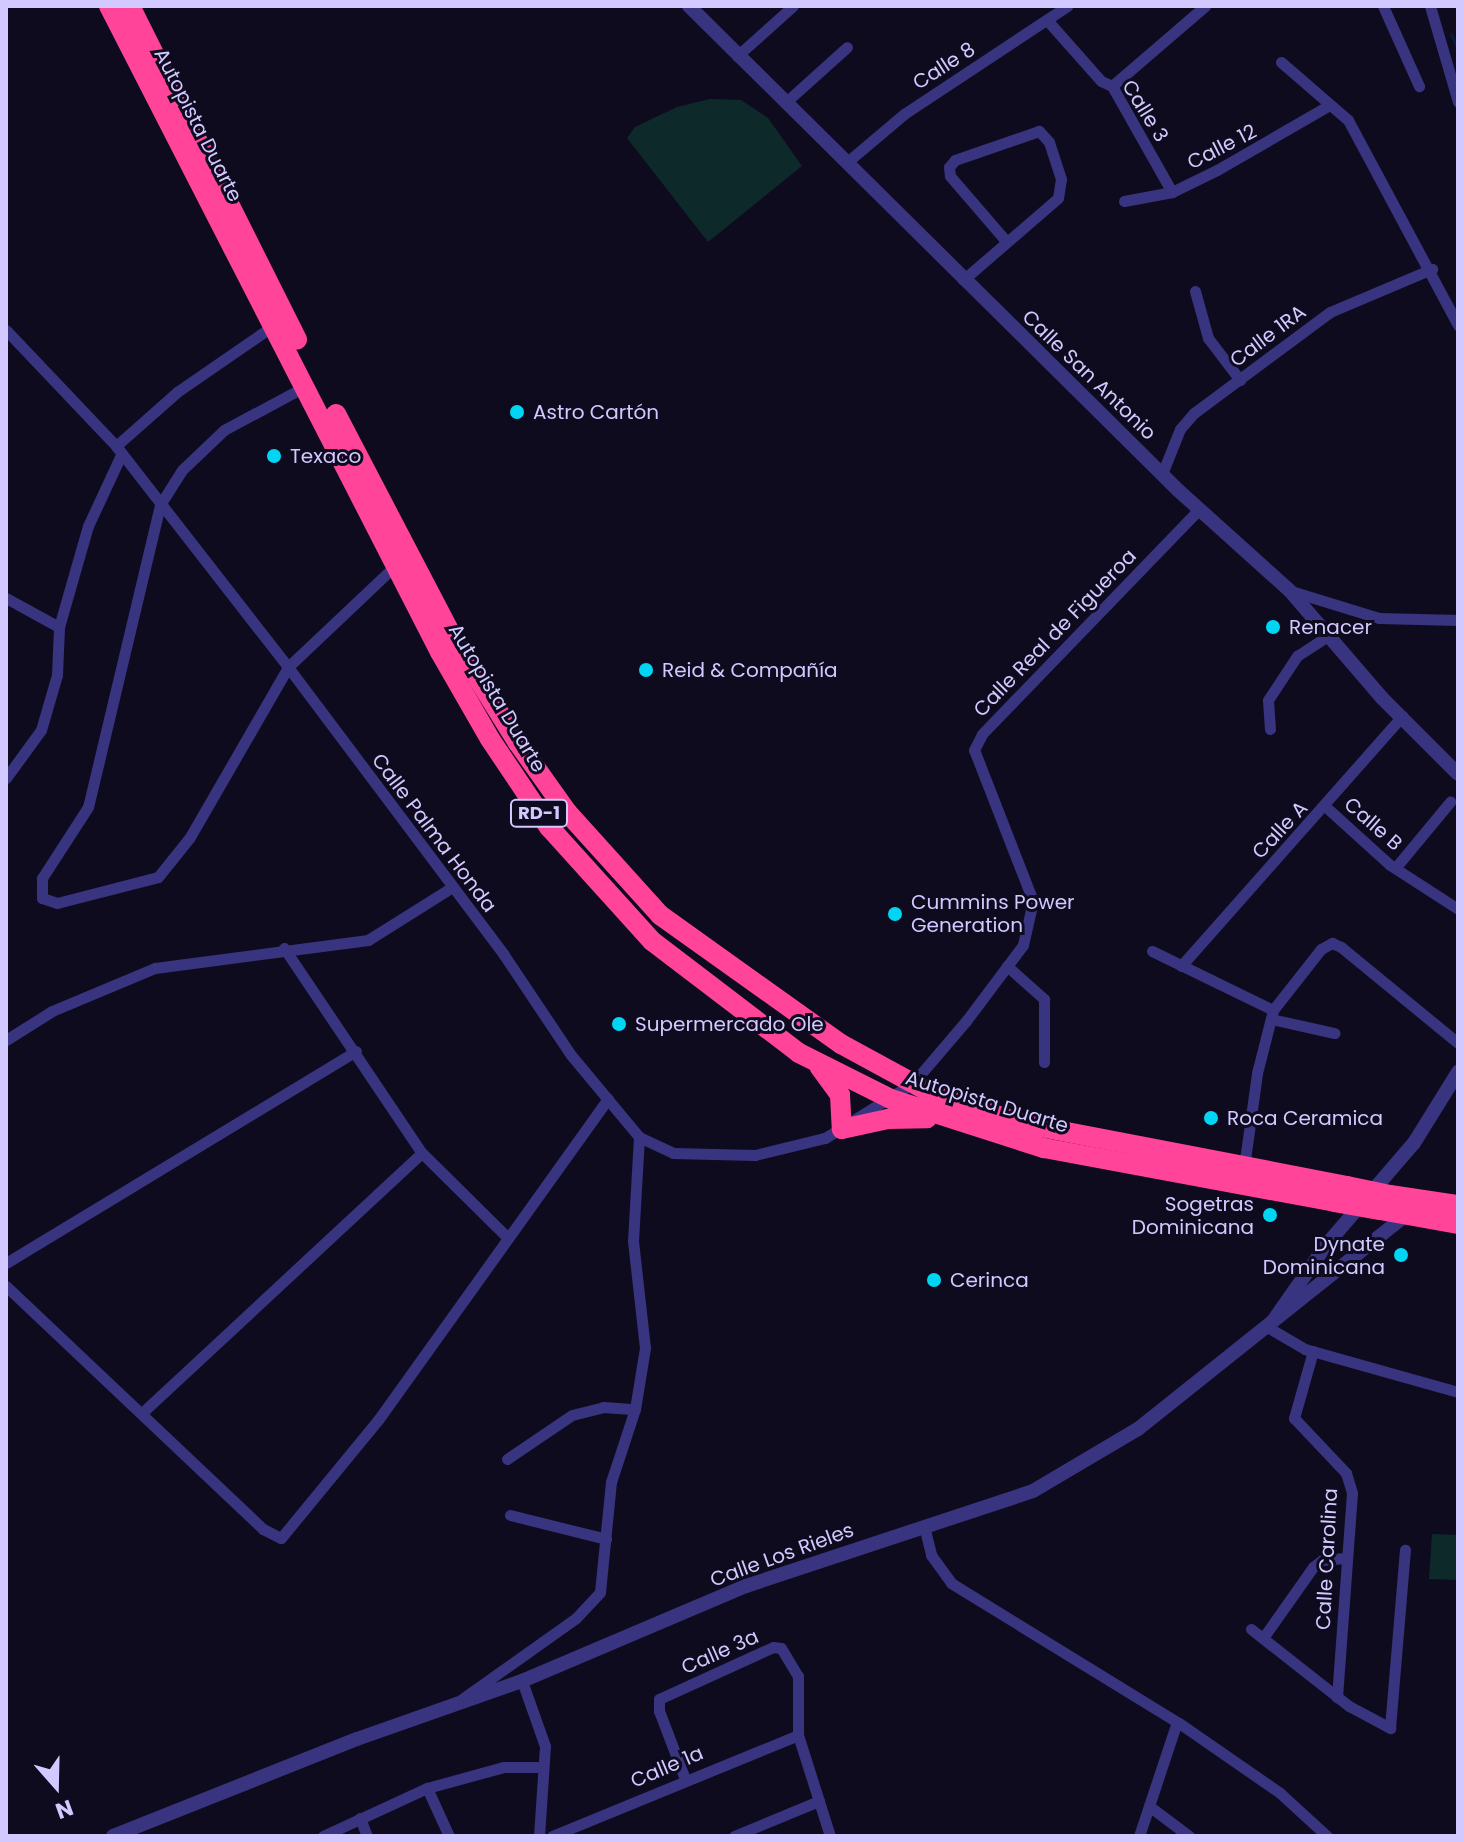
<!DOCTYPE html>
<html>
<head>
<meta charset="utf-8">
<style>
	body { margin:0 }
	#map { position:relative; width:1464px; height:1842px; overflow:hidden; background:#0f0b1f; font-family:Poppins,sans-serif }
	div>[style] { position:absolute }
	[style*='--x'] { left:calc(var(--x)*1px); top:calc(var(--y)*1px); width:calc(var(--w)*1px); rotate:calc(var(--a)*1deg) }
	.green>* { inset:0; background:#0e2929 }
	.stream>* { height:3px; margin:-1.5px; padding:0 1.5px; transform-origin:1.5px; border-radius:1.5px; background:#07193d }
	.minor>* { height:11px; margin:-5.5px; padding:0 5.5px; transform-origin:5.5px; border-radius:5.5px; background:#393480 }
	.tertiary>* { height:14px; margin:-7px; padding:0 7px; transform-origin:7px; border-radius:7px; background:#393480 }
	.motorway>* { height:20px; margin:-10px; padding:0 10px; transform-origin:10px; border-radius:10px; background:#f49 }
	.motorway-bridge>* { height:20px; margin:-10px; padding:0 10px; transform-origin:10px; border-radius:10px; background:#f49 }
	.dots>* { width:22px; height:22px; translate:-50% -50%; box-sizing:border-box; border:4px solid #0f0b1f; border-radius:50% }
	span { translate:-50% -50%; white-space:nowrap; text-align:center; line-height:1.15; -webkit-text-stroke:6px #0f0b1f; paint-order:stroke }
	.shield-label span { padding:2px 6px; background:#0f0b1f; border:2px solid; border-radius:6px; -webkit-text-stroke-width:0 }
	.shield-label { font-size:18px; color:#d1c9ff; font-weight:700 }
	.street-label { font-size:20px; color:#d1c9ff }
	.poi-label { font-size:20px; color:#d1c9ff }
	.left { translate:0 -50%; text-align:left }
	.right { translate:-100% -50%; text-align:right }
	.frame { position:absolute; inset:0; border:8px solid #d1c9ff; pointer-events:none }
	.north { position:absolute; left:16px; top:1746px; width:80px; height:80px; -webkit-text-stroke:6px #0f0b1f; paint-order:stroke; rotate:160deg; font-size:22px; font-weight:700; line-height:32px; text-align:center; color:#d1c9ff }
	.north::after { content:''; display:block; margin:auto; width:28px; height:36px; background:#d1c9ff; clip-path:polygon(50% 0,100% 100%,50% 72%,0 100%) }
</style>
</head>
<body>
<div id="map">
	<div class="green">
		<div style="clip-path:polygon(710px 99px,741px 100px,768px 118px,802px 166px,708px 242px,627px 138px,635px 127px,677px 107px)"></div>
		<div style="clip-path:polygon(1432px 1534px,1458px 1535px,1456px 1580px,1429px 1579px)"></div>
	</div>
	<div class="stream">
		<div style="--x:1451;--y:34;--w:17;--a:66"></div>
	</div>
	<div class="minor">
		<div style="--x:1383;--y:6;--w:88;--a:65.8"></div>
		<div style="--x:1430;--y:6;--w:100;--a:73.7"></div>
		<div style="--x:1047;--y:20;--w:81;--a:48.5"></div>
		<div style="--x:1101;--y:81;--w:12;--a:24"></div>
		<div style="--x:1112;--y:86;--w:122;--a:60.5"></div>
		<div style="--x:737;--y:56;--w:75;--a:-41.8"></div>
		<div style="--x:1281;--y:62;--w:89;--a:40.9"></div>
		<div style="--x:1348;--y:120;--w:233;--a:61.8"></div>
		<div style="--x:1112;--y:86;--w:123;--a:-40.7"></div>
		<div style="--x:786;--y:102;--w:82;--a:-42"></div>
		<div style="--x:846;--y:163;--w:76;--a:-40.2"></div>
		<div style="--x:904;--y:114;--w:196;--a:-33.5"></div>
		<div style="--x:1124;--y:201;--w:49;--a:-10.6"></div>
		<div style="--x:1172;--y:192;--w:50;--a:-26.1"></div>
		<div style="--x:1217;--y:170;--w:128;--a:-30"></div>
		<div style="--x:963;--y:280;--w:125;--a:-40.8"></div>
		<div style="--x:1058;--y:198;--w:19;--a:-81"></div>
		<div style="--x:1061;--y:179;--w:39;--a:-108"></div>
		<div style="--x:1049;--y:142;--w:15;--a:-132"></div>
		<div style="--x:1039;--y:131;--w:89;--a:161"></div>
		<div style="--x:955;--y:160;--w:9;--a:131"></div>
		<div style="--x:949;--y:167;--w:9;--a:84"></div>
		<div style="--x:950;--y:176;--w:86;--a:49.3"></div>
		<div style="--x:1195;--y:291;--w:49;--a:74.5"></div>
		<div style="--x:1208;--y:338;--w:53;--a:52.7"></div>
		<div style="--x:6;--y:330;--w:160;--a:46.5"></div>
		<div style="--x:116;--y:446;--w:280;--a:52.1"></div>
		<div style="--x:288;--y:667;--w:360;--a:53.1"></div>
		<div style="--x:504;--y:955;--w:120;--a:56.2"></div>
		<div style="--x:571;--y:1055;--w:107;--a:50.3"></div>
		<div style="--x:639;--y:1137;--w:38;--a:25"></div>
		<div style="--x:673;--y:1153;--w:82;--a:1.4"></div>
		<div style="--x:755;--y:1155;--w:72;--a:-13.7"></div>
		<div style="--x:825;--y:1138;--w:104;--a:-32"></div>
		<div style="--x:913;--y:1083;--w:82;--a:-49.5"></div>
		<div style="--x:966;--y:1021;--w:95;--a:-53.1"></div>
		<div style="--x:1023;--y:945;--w:45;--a:-77.2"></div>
		<div style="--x:1033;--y:901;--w:162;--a:-111.3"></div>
		<div style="--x:974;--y:750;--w:18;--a:-63"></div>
		<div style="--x:982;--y:734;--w:313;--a:-46"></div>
		<div style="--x:306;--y:386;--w:93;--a:151.8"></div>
		<div style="--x:224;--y:430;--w:58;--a:136.4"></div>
		<div style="--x:182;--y:470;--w:41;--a:122.2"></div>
		<div style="--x:160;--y:505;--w:310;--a:103.4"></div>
		<div style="--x:88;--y:807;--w:85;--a:122.9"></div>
		<div style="--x:42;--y:878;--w:20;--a:90"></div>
		<div style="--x:42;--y:898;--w:16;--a:18"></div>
		<div style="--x:57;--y:903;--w:104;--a:-14.4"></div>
		<div style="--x:158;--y:877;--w:51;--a:-51.3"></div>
		<div style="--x:190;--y:837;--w:196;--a:-60"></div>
		<div style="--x:288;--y:667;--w:149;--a:-43.4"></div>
		<div style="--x:116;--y:446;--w:81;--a:-41.5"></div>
		<div style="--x:177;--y:392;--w:118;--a:-34.6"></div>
		<div style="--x:1162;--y:474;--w:48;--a:-68.2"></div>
		<div style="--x:1180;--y:429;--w:21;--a:-49"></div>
		<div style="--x:1194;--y:413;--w:169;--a:-36.6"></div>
		<div style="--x:1330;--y:312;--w:111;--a:-22.9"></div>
		<div style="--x:1291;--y:591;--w:92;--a:17.1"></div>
		<div style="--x:1379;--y:618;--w:79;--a:1.5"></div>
		<div style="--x:6;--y:598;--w:60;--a:28.7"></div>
		<div style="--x:1270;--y:729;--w:29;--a:-94"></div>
		<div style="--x:1268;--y:700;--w:53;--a:-56.6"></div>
		<div style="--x:1297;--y:656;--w:35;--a:-33"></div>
		<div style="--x:6;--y:778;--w:59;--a:-53.9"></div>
		<div style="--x:41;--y:730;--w:57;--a:-73.8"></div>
		<div style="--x:57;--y:675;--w:48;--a:-87.6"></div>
		<div style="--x:59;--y:627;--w:105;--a:-74"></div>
		<div style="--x:88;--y:526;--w:76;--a:-65.1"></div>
		<div style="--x:1326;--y:807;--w:86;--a:42.2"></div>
		<div style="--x:1390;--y:865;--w:81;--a:32.9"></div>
		<div style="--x:1396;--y:867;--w:85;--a:-50.3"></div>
		<div style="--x:284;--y:948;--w:247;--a:56.1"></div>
		<div style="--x:422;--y:1153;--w:121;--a:44.7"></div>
		<div style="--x:1152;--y:951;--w:135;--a:26"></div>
		<div style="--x:1007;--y:966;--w:50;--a:41.7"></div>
		<div style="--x:1044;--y:999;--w:63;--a:90"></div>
		<div style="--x:1181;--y:966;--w:334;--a:-48.5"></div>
		<div style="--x:1271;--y:1019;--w:65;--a:12.5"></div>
		<div style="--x:6;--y:1040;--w:54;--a:-32.2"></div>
		<div style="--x:52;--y:1011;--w:112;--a:-22.7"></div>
		<div style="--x:155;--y:968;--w:215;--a:-7.5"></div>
		<div style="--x:368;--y:940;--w:98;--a:-32.1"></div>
		<div style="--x:1244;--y:1167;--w:95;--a:-82.1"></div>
		<div style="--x:1257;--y:1073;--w:65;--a:-75.7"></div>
		<div style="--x:1273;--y:1010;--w:78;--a:-51.8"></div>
		<div style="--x:1321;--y:949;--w:13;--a:-29"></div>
		<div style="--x:1332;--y:943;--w:10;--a:24"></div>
		<div style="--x:1341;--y:947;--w:151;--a:39.4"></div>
		<div style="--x:6;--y:1263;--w:409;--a:-31.2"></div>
		<div style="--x:6;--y:1286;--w:354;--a:43.4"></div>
		<div style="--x:263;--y:1529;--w:20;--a:27"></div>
		<div style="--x:281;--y:1538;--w:153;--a:-50.6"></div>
		<div style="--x:378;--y:1420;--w:395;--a:-54.4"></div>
		<div style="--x:1269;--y:1328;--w:42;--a:30.3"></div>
		<div style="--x:1305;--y:1349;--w:159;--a:15.7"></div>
		<div style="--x:1313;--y:1351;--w:70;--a:105.8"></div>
		<div style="--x:1294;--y:1418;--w:76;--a:46.6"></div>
		<div style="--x:1346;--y:1473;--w:21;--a:73"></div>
		<div style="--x:1352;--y:1493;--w:205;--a:94.2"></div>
		<div style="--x:144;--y:1411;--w:379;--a:-42.9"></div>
		<div style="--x:507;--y:1459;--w:78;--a:-34.1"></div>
		<div style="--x:572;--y:1415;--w:32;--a:-14"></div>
		<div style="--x:603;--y:1407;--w:32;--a:4"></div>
		<div style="--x:510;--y:1515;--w:99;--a:14"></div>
		<div style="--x:924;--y:1526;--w:30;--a:76"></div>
		<div style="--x:931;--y:1555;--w:34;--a:54"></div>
		<div style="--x:951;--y:1583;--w:268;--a:31.6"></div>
		<div style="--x:1179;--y:1723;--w:123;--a:34.7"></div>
		<div style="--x:1280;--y:1793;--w:64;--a:42.5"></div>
		<div style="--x:1251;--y:1629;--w:125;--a:38.2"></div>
		<div style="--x:1349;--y:1706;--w:47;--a:28.2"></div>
		<div style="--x:1390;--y:1728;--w:179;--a:-85.2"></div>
		<div style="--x:1263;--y:1638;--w:87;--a:-54.8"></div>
		<div style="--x:1313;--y:1567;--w:11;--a:-38"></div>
		<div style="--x:1322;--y:1560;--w:23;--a:-5"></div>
		<div style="--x:522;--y:1681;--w:69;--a:70.5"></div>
		<div style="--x:545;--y:1746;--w:90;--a:93.8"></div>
		<div style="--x:462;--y:1699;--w:140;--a:-35.4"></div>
		<div style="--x:576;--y:1618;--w:35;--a:-47"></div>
		<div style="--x:600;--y:1592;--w:111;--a:-84.3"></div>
		<div style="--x:611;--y:1482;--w:77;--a:-71.8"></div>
		<div style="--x:635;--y:1409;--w:62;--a:-80.7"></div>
		<div style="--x:645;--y:1348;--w:108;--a:-96.4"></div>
		<div style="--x:633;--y:1241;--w:104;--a:-86.7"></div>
		<div style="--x:685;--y:1779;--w:73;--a:-110.9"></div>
		<div style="--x:659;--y:1711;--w:12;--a:-90"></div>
		<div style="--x:659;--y:1699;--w:125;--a:-24.5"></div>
		<div style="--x:773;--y:1647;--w:8;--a:7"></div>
		<div style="--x:781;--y:1648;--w:33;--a:59"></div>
		<div style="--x:798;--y:1676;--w:59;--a:90"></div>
		<div style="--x:798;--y:1735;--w:106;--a:72.4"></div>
		<div style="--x:427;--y:1788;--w:53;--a:65.4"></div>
		<div style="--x:1149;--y:1806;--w:50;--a:36.9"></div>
		<div style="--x:360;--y:1818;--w:19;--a:69"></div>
		<div style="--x:323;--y:1836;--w:115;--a:-24.8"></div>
		<div style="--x:427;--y:1788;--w:80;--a:-15.3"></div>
		<div style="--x:504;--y:1767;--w:37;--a:0"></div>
		<div style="--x:552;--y:1836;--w:266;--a:-22.3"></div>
		<div style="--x:734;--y:1836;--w:92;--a:-22.4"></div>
		<div style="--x:1139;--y:1836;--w:120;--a:-71.6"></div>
	</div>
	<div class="tertiary">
		<div style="--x:689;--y:6;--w:689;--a:44.71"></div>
		<div style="--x:1179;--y:491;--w:149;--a:42"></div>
		<div style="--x:1290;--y:591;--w:141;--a:49.3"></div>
		<div style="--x:1382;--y:698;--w:107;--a:45"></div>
		<div style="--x:1273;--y:1321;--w:94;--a:-55"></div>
		<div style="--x:1327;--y:1244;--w:133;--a:-49.3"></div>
		<div style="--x:1414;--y:1143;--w:84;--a:-58.2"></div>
		<div style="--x:113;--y:1836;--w:263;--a:-21.7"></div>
		<div style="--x:357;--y:1739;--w:175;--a:-19.4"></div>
		<div style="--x:522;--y:1681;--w:243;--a:-23"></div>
		<div style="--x:746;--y:1586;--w:302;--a:-18.3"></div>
		<div style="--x:1033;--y:1491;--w:122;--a:-30.6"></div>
		<div style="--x:1138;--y:1429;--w:344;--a:-38.6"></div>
	</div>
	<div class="motorway">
		<div style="--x:109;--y:6;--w:726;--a:62.87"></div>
		<div style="--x:440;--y:652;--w:100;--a:60.1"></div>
		<div style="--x:490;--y:739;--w:106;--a:56.2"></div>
		<div style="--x:549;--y:827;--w:154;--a:47.9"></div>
		<div style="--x:652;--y:941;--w:185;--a:37.3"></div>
		<div style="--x:799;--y:1053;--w:103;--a:26.6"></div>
		<div style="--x:891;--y:1099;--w:161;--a:17.8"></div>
		<div style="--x:1044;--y:1148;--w:295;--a:10.5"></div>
		<div style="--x:130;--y:6;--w:373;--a:63.4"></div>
		<div style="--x:336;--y:414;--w:261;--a:62.4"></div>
		<div style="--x:457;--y:645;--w:115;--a:58.1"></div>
		<div style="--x:518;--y:743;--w:85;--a:54.6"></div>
		<div style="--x:567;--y:812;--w:139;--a:47.9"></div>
		<div style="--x:660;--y:915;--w:222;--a:35.5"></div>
		<div style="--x:841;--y:1044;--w:102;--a:28.6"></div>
		<div style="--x:931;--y:1093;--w:94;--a:18.6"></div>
		<div style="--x:1020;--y:1123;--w:333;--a:10.9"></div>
		<div style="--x:819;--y:1066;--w:36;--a:54"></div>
		<div style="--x:840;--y:1095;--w:34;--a:87"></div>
		<div style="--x:842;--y:1129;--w:47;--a:-12.3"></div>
		<div style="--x:888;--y:1119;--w:39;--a:-1"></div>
		<div style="--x:1390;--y:1195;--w:69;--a:8.4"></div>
		<div style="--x:1380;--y:1210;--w:79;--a:10.2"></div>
	</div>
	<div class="motorway-bridge">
		<div style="--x:1347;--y:1186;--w:44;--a:11.8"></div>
		<div style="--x:1334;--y:1202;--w:47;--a:9.9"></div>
	</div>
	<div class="dots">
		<div style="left:517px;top:412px;background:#00d5f4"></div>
		<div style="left:274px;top:456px;background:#00d5f4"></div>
		<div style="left:1273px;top:627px;background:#00d5f4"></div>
		<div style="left:646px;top:670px;background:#00d5f4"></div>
		<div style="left:895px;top:914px;background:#00d5f4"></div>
		<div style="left:619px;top:1024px;background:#00d5f4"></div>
		<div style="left:1211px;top:1118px;background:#00d5f4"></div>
		<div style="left:1270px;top:1215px;background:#00d5f4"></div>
		<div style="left:1401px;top:1255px;background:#00d5f4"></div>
		<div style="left:934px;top:1280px;background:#00d5f4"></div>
	</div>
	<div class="shield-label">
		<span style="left:539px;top:813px">RD-1</span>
	</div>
	<div class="street-label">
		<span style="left:944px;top:66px;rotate:-33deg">Calle 8</span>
		<span style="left:1145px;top:111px;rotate:58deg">Calle 3</span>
		<span style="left:198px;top:125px;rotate:63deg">Autopista Duarte</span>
		<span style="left:1222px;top:147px;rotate:-27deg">Calle 12</span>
		<span style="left:1268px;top:336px;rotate:-37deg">Calle 1RA</span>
		<span style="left:1089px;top:375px;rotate:44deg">Calle San Antonio</span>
		<span style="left:1055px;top:633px;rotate:-46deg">Calle Real de Figueroa</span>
		<span style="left:497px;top:698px;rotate:59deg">Autopista Duarte</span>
		<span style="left:1373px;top:824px;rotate:41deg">Calle B</span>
		<span style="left:1280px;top:830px;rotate:-47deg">Calle A</span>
		<span style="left:434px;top:833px;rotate:53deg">Calle Palma Honda</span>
		<span style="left:987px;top:1102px;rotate:17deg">Autopista Duarte</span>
		<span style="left:782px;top:1555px;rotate:-20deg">Calle Los Rieles</span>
		<span style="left:1327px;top:1559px;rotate:-87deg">Calle Carolina</span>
		<span style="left:720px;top:1652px;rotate:-24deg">Calle 3a</span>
		<span style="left:667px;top:1767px;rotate:-23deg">Calle 1a</span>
	</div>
	<div class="poi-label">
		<span class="left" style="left:533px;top:412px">Astro Cartón</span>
		<span class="left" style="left:290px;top:456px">Texaco</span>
		<span class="left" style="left:1289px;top:627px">Renacer</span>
		<span class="left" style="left:662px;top:670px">Reid &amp; Compañía</span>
		<span class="left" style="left:911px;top:914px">Cummins Power<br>Generation</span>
		<span class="left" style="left:635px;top:1024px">Supermercado Ole</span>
		<span class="left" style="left:1227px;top:1118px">Roca Ceramica</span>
		<span class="right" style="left:1254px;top:1216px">Sogetras<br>Dominicana</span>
		<span class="right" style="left:1385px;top:1256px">Dynate<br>Dominicana</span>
		<span class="left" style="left:950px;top:1280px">Cerinca</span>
	</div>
	<div class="frame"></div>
	<div class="north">N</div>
</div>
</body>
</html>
